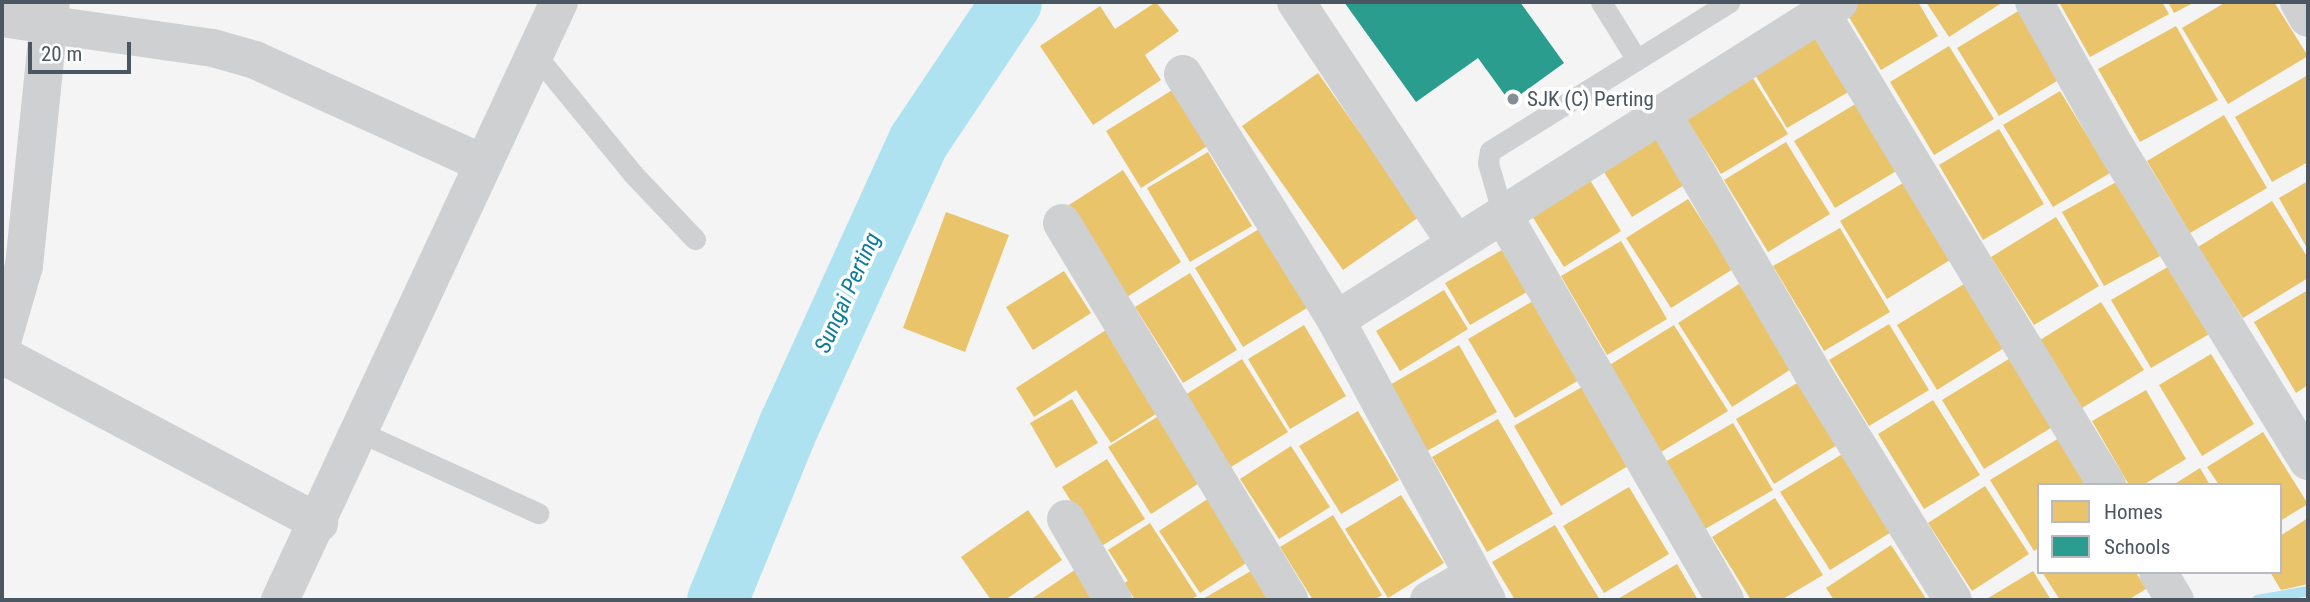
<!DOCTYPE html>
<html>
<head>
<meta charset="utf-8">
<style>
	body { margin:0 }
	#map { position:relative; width:2310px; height:602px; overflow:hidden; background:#f4f4f4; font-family:"Roboto Condensed",sans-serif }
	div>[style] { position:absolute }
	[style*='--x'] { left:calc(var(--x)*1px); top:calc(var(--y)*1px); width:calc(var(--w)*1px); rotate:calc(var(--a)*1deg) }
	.homes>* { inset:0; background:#e9c46a }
	.schools>* { inset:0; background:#2a9d8f }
	.stream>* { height:10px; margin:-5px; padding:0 5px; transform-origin:5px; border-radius:5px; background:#aee2f0 }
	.river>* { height:61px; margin:-30.5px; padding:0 30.5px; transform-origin:30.5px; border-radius:30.5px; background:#aee2f0 }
	.service>* { height:21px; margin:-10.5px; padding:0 10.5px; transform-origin:10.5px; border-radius:10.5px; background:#ced0d2 }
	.minor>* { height:38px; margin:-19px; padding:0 19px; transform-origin:19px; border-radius:19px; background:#ced0d2 }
	.dots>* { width:19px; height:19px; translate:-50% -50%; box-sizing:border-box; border:4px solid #fff; border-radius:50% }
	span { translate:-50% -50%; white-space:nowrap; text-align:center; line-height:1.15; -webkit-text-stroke:7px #fff; paint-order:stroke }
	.poi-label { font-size:21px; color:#4a5661 }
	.left { translate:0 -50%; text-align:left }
	.water-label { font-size:23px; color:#0c7c9b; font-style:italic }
	.frame { position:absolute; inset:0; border:4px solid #4a5661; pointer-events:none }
	.legend { position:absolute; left:2037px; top:483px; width:245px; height:91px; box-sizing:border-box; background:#fff; border:2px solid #b7bbc0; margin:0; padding:9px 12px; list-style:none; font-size:21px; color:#4a5661 }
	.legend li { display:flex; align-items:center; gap:14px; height:35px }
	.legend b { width:35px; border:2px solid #b7bbc0 }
	.scale { position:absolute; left:28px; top:42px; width:103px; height:32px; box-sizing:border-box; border:4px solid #4a5661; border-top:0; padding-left:9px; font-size:21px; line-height:24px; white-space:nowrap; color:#4a5661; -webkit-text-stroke:5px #fff; paint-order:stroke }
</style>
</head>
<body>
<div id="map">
	<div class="homes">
		<div style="clip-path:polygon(1156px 2px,1179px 31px,1145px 55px,1161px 80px,1093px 125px,1040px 46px,1100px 6px,1115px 29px)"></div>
		<div style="clip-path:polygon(1857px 2px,1918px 2px,1938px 36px,1881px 70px,1844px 9px)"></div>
		<div style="clip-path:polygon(1926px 2px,2003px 2px,1949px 37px)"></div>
		<div style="clip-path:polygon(2059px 2px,2162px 2px,2169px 14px,2090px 57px)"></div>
		<div style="clip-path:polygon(2168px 2px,2195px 2px,2174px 13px)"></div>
		<div style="clip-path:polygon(2226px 2px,2274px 2px,2308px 56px,2228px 104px,2182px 28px)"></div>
		<div style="clip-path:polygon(2020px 10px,2062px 78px,1999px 116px,1957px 48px)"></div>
		<div style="clip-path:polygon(1811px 26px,1850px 91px,1787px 128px,1748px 63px)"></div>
		<div style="clip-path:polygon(2176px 26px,2218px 100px,2140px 142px,2098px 69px)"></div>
		<div style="clip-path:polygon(1949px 46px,1994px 119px,1934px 155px,1890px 82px)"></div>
		<div style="clip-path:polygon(1749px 72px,1788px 134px,1721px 174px,1682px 112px)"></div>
		<div style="clip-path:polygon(1318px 73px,1419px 217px,1343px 270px,1242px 126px)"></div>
		<div style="clip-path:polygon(2308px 75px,2308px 162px,2272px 182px,2235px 117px)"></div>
		<div style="clip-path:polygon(1174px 89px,1209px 145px,1141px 188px,1106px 131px)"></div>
		<div style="clip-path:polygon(2060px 91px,2110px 173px,2053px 207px,2003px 125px)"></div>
		<div style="clip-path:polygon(1857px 103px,1898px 170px,1835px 208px,1794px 141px)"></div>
		<div style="clip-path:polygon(2224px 115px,2267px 188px,2190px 233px,2147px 161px)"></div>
		<div style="clip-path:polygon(1999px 129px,2044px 204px,1983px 240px,1939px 165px)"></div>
		<div style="clip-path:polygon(1653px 131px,1686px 184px,1632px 217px,1599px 164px)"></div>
		<div style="clip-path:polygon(1786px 142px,1830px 214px,1768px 252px,1724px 180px)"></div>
		<div style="clip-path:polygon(1208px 152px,1252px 226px,1190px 262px,1147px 188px)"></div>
		<div style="clip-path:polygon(1123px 170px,1181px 262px,1127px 297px,1069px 205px)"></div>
		<div style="clip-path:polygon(1590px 180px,1621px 231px,1564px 267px,1532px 216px)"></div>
		<div style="clip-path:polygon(2118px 181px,2160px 256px,2104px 286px,2062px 212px)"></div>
		<div style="clip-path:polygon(2308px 181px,2308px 250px,2279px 198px)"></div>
		<div style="clip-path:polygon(1903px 183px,1950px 260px,1887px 299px,1840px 221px)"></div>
		<div style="clip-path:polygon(1688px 199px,1733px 269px,1671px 308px,1626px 238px)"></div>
		<div style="clip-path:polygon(2272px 201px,2308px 258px,2308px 278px,2243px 318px,2198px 247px)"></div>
		<div style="clip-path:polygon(946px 212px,1009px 235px,965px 352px,903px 328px)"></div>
		<div style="clip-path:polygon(2056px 217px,2099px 286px,2034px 325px,1991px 257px)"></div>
		<div style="clip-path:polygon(1840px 228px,1890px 312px,1824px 351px,1773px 266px)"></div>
		<div style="clip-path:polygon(1259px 229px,1307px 308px,1243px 347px,1195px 268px)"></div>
		<div style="clip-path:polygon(1621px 241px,1667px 319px,1607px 355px,1561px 276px)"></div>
		<div style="clip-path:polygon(1507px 247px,1532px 289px,1470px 325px,1445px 283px)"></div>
		<div style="clip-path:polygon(2171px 265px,2211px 333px,2151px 368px,2111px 300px)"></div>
		<div style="clip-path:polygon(1064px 271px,1091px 313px,1033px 350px,1006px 307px)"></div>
		<div style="clip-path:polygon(1190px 273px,1237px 350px,1183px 383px,1135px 307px)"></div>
		<div style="clip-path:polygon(1739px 284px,1793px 368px,1732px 407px,1678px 323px)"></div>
		<div style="clip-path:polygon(1964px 284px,2004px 348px,1937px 390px,1897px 325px)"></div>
		<div style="clip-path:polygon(1444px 290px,1468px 329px,1400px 371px,1376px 331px)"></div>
		<div style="clip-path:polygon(2308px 290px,2308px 385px,2296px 393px,2254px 322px)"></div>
		<div style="clip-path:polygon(1533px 301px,1579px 380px,1515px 418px,1468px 339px)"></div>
		<div style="clip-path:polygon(2101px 302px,2144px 370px,2082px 408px,2040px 340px)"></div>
		<div style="clip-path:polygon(1889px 324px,1929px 390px,1869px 426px,1829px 360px)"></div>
		<div style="clip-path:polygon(1304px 325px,1346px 396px,1290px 429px,1248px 359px)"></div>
		<div style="clip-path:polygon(1674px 325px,1728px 411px,1661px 452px,1608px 366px)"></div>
		<div style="clip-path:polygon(1109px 328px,1162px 410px,1111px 443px,1076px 390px,1034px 417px,1016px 388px)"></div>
		<div style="clip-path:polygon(1459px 345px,1497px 412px,1425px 452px,1388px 386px)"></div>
		<div style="clip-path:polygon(2211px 354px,2254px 424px,2202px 456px,2159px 385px)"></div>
		<div style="clip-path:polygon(2012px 357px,2054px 426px,1984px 469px,1942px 400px)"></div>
		<div style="clip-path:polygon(1242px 359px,1288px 432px,1231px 467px,1185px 395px)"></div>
		<div style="clip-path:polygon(1799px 382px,1837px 445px,1774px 484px,1736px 419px)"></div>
		<div style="clip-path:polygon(1582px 387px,1628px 466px,1561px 506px,1514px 426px)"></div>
		<div style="clip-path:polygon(2146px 390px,2186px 459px,2143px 485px,2129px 485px,2092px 421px)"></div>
		<div style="clip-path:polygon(1072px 399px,1098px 443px,1056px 468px,1030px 423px)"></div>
		<div style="clip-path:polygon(1933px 400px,1980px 475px,1924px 509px,1878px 434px)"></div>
		<div style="clip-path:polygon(1358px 411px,1399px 480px,1341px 514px,1299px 446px)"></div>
		<div style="clip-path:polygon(1162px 414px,1204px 480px,1151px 514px,1108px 447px)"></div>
		<div style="clip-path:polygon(1498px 419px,1553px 514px,1487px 552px,1432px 457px)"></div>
		<div style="clip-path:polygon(1733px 423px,1773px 490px,1705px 529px,1665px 462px)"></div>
		<div style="clip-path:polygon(2263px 432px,2308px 504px,2280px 521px,2280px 485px,2219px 485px,2207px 467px)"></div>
		<div style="clip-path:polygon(2059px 438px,2088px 485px,2039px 485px,2039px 548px,2034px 551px,1990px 480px)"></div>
		<div style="clip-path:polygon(1291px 446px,1330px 507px,1279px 539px,1240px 479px)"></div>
		<div style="clip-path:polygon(1844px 453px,1893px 531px,1830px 570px,1780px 492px)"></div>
		<div style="clip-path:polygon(1107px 459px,1145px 519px,1100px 547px,1062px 487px)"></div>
		<div style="clip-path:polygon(2200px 468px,2210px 485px,2173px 485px)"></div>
		<div style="clip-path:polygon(1985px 486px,2029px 554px,1972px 591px,1928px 523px)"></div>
		<div style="clip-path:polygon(1629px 487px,1669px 554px,1604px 593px,1563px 526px)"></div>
		<div style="clip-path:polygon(1401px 495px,1444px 563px,1388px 598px,1345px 529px)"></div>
		<div style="clip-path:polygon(1209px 498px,1251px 560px,1200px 593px,1159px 531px)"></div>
		<div style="clip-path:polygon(1775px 498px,1823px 575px,1781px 600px,1751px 600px,1712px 537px)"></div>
		<div style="clip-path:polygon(1028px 510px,1062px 560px,1005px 600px,991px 600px,961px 557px)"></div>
		<div style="clip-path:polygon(1333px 515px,1382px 595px,1374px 600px,1313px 600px,1280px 547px)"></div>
		<div style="clip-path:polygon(2308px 518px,2308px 584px,2281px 590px,2270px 572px,2280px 572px,2280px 536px)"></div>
		<div style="clip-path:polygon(1150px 523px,1197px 596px,1190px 600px,1135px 600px,1124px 583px,1128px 581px,1108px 550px)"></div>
		<div style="clip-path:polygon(1555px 525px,1581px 569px,1600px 600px,1515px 600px,1492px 562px)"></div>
		<div style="clip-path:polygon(1891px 545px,1927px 600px,1834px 600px,1826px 588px)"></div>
		<div style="clip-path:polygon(1677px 564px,1698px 600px,1616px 600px)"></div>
		<div style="clip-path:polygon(1256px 568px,1275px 600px,1201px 600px)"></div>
		<div style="clip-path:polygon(1076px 569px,1098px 600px,1030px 600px)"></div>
		<div style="clip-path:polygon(2033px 571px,2051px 600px,1985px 600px)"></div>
		<div style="clip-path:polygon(2042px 572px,2136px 572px,2146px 589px,2128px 600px,2060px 600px)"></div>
	</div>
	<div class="schools">
		<div style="clip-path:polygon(1344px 2px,1520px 2px,1564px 63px,1510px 102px,1478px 58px,1416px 102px)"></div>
	</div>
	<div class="stream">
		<div style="--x:2257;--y:600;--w:52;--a:-10"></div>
	</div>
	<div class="river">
		<div style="--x:717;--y:600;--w:190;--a:-67.8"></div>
		<div style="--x:789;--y:424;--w:311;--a:-65.5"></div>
		<div style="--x:918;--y:141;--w:167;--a:-56.2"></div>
	</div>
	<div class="service">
		<div style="--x:1601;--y:2;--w:68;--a:58.2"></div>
		<div style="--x:534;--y:53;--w:156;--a:50.7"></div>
		<div style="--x:633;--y:174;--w:90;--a:46.4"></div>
		<div style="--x:1503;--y:215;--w:54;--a:-106.1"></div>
		<div style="--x:1488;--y:163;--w:12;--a:-81"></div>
		<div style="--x:1490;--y:151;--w:282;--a:-31.9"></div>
		<div style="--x:360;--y:432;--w:196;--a:24.5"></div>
	</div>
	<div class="minor">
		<div style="--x:1296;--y:2;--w:290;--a:56.5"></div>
		<div style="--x:2034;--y:2;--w:167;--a:60.7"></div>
		<div style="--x:2116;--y:148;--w:367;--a:58.5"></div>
		<div style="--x:2299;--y:2;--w:18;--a:61"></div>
		<div style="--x:1821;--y:13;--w:552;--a:58.79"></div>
		<div style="--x:2;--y:18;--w:213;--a:8.1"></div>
		<div style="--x:213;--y:48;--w:44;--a:15.9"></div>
		<div style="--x:255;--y:60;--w:249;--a:24.4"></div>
		<div style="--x:1183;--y:74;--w:290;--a:58.1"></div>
		<div style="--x:1336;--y:320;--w:318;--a:61.7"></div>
		<div style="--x:1662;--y:113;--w:299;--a:59.9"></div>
		<div style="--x:1812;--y:372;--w:268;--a:58.3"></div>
		<div style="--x:1503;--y:215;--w:444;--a:60"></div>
		<div style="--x:1062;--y:223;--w:440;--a:58.9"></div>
		<div style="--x:1336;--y:320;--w:595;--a:-32.3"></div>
		<div style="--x:2;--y:342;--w:79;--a:-73.9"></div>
		<div style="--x:24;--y:266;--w:265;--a:-84.2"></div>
		<div style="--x:2;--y:355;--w:359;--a:27.9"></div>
		<div style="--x:1066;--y:519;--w:94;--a:59.9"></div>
		<div style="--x:2158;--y:572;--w:33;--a:59"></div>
		<div style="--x:280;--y:600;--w:660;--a:-64.99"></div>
		<div style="--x:1429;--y:600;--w:49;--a:-29.2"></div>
	</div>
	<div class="dots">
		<div style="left:1513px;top:99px;background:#868d94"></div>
	</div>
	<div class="poi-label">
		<span class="left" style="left:1527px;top:99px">SJK (C) Perting</span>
	</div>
	<div class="water-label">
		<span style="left:848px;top:293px;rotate:-66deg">Sungai Perting</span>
	</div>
	<div class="frame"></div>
	<ul class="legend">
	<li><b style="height:19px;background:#e9c46a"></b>Homes</li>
	<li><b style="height:19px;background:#2a9d8f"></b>Schools</li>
	</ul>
	<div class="scale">20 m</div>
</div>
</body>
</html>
